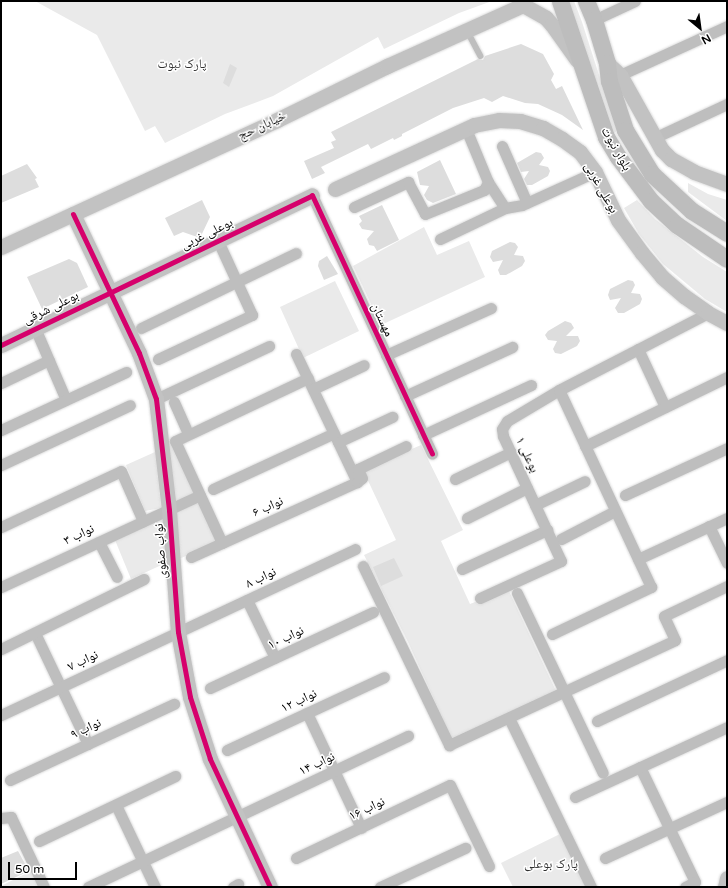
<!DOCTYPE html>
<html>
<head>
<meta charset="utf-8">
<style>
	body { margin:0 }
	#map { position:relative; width:728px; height:888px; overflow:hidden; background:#fff; font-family:"Varela Round","Noto Naskh Arabic",sans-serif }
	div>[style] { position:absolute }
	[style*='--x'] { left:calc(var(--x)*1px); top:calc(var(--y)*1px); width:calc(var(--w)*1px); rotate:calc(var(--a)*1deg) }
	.green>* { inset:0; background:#eaeaea }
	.building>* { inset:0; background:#ddd }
	.roads { filter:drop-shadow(0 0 1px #dbdbdb) drop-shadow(0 0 1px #dbdbdb) }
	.lane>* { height:5.5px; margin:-2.75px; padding:0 2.75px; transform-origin:2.75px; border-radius:2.75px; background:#bebebe }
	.street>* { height:11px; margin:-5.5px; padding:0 5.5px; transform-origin:5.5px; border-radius:5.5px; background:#bebebe }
	.secondary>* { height:15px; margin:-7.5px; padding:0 7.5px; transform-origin:7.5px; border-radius:7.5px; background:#c2c2c2 }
	.primary>* { height:17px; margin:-8.5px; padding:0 8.5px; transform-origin:8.5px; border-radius:8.5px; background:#bdbdbd }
	.cycleway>* { height:5px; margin:-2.5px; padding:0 2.5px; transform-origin:2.5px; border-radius:2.5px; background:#d6006c }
	span { translate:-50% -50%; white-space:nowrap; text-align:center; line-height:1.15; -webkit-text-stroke:3px #fff; paint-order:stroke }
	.park-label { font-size:13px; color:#303030 }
	.street-label { font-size:13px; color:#000 }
	.frame { position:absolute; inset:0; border:2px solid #000; pointer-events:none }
	.north { position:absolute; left:680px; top:8px; width:40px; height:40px; -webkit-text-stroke:3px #fff; paint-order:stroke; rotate:151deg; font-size:11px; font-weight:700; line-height:16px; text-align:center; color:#000 }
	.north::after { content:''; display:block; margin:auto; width:14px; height:18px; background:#000; clip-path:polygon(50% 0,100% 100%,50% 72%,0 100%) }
	.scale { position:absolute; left:8px; top:862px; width:69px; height:18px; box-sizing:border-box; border:2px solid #000; border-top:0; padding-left:5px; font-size:12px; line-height:14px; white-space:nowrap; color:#000; -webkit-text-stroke:3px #fff; paint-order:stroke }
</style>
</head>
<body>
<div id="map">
	<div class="green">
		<div style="clip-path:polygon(35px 1px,492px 1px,459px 13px,384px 49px,378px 37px,273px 96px,225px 114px,165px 143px,155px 126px,145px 131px,97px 35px)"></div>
		<div style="clip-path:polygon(569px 1px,574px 1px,582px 22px,617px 131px,614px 133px)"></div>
		<div style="clip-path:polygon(688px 183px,708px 194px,727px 200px,727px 221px,688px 192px)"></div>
		<div style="clip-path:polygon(637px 200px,655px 219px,703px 257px,727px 272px,727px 312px,705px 299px,663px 264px,639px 234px,624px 208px)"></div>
		<div style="clip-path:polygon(424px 227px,437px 255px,469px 241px,485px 277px,381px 325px,353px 266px)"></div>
		<div style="clip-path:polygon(335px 281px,359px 331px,303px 358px,280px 307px)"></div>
		<div style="clip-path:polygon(169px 440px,195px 494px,173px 504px)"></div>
		<div style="clip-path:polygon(421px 445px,463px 530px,441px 541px,470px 604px,508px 589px,556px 691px,452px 739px,408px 642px,364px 555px,396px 540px,363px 470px)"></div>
		<div style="clip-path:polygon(155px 452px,161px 508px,145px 511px,126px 465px)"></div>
		<div style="clip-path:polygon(198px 501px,218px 541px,177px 560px,173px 513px)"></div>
		<div style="clip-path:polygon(165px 515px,168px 562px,131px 579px,115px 540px)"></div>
		<div style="clip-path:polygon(562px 833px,587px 887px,513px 887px,501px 863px)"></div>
		<div style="clip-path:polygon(31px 871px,38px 887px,1px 887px,1px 886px)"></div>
	</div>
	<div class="building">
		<div style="clip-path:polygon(521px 44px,543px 54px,554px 74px,551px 80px,556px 89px,562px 86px,583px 130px,562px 115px,538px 104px,525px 103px,503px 96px,492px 102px,484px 98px,453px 108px,402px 134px,402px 136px,394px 140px,393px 138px,371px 149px,368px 144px,321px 167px,325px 173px,312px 179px,304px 161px,334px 148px,331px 142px,336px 140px,331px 132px,478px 59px,483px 60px,485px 56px)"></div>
		<div style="clip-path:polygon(230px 64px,237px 68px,229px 87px,223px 83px)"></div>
		<div style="clip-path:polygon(536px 152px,541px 153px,544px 158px,539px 165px,548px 167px,550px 171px,548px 176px,532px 185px,527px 185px,524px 179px,529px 171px,521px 172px,517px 163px)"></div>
		<div style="clip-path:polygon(440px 160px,456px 194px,433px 203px,427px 200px,424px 195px,429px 186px,420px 185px,417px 172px)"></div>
		<div style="clip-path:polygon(27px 164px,37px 178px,35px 179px,39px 187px,1px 203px,1px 176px)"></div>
		<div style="clip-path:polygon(202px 200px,210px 217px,200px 238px,183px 232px,174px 236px,165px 218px)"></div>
		<div style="clip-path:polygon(382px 205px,399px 240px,377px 251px,374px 246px,369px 245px,367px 239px,374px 231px,362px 229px,359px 224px,362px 221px,359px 216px)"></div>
		<div style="clip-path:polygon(510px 242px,515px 243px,518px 247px,514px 255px,523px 256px,525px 261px,522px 266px,506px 275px,500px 275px,498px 270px,503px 260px,493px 262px,490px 257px,492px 251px)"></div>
		<div style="clip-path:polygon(327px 256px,338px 274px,324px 280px,318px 266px,319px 261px)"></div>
		<div style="clip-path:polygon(69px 259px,77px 263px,88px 287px,42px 309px,27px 277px)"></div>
		<div style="clip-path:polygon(628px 280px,633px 281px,635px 285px,631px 293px,640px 294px,642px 299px,640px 304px,624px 313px,618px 313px,615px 308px,621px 298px,610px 300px,608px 295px,610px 289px)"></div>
		<div style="clip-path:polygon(565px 321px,571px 323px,574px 328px,566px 336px,578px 336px,580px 341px,577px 346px,561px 354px,555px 353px,553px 349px,557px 341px,548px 340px,545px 335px,548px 331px)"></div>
		<div style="clip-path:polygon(394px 558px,403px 576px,381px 586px,373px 567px)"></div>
		<div style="clip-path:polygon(18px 851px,29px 871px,1px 884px,1px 858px)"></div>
	</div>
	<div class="roads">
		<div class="lane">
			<div style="--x:468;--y:32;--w:27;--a:62"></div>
		</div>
		<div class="street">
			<div style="--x:594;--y:20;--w:45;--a:-24.9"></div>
			<div style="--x:620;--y:75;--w:118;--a:-24.6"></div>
			<div style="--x:654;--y:138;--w:81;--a:-25"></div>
			<div style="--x:502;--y:146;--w:62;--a:66.3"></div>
			<div style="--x:488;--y:182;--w:31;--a:57"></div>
			<div style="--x:505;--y:208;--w:17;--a:-10"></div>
			<div style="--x:522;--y:205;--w:80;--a:-24.3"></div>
			<div style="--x:312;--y:195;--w:285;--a:65.1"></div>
			<div style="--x:354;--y:207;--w:60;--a:-24.8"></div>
			<div style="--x:408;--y:182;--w:36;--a:62"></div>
			<div style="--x:425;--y:214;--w:64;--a:-22.1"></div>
			<div style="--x:484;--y:190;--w:9;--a:-63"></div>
			<div style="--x:488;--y:182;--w:57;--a:-112.5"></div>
			<div style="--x:440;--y:239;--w:72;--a:-25.5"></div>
			<div style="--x:35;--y:328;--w:78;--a:66.7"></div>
			<div style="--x:141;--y:328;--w:172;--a:-25.8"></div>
			<div style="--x:638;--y:349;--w:64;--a:65"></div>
			<div style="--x:296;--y:354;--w:142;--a:64.5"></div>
			<div style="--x:386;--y:355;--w:115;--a:-24.1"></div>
			<div style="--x:158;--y:359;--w:104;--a:-25.1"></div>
			<div style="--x:252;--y:315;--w:81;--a:-114.7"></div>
			<div style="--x:1;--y:383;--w:53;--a:-25.6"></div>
			<div style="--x:313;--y:389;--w:56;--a:-25.2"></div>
			<div style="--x:405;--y:396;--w:118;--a:-24.6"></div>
			<div style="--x:156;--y:399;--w:125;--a:-25.1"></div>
			<div style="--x:174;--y:402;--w:35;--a:66"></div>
			<div style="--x:1;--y:430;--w:138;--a:-24.9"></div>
			<div style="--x:423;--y:435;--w:119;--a:-24.8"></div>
			<div style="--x:338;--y:442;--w:60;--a:-24.8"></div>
			<div style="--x:585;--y:446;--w:158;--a:-25.9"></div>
			<div style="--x:1;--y:465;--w:142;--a:-24.9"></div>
			<div style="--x:455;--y:479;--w:62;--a:-25.7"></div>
			<div style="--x:213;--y:489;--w:133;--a:-24.8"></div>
			<div style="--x:625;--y:495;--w:112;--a:-24.7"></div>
			<div style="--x:535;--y:505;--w:55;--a:-25.6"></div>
			<div style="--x:467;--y:518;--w:67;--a:-26.6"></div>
			<div style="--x:709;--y:526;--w:41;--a:64.1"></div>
			<div style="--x:1;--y:527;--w:132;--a:-25"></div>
			<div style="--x:121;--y:471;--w:55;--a:66.3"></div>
			<div style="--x:561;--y:539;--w:61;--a:-27.4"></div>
			<div style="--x:99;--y:542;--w:39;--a:63"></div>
			<div style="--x:222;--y:543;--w:112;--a:-114.7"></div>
			<div style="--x:175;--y:441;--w:147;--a:-25.3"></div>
			<div style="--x:191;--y:557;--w:182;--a:-24.3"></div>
			<div style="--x:357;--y:482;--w:6;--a:-39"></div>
			<div style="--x:362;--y:478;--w:10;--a:-114"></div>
			<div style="--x:358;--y:469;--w:53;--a:-25.6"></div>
			<div style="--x:638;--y:559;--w:98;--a:-24.7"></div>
			<div style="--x:363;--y:566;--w:199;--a:64.3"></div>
			<div style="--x:449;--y:745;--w:249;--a:-24.9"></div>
			<div style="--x:675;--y:640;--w:26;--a:-115"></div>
			<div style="--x:664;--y:616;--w:70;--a:-25.5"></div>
			<div style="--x:462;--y:569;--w:94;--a:-24.6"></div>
			<div style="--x:1;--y:587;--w:219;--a:-24.8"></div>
			<div style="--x:517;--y:593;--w:199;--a:64.5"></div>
			<div style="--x:480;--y:598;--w:89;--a:-24.6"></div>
			<div style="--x:561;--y:561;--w:138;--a:-114.9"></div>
			<div style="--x:503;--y:436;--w:7;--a:-98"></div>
			<div style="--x:502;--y:429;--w:9;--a:-58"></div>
			<div style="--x:507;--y:421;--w:61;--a:-30.8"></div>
			<div style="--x:559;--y:390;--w:168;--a:-27.3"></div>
			<div style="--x:247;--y:600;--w:64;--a:64.2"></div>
			<div style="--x:35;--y:633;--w:123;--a:64.5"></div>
			<div style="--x:552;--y:634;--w:110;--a:-25.4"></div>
			<div style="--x:651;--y:587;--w:217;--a:-115"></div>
			<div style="--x:1;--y:649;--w:159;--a:-26.1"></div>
			<div style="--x:210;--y:688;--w:180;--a:-25"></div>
			<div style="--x:307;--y:713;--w:127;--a:64.8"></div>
			<div style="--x:1;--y:715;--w:391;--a:-25.1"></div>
			<div style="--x:509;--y:718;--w:188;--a:64.1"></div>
			<div style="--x:597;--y:721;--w:144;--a:-25.1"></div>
			<div style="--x:227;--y:750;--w:173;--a:-24.9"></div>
			<div style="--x:640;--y:767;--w:127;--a:64.4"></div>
			<div style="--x:695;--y:882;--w:11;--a:153"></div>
			<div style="--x:10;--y:780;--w:181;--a:-24.9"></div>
			<div style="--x:575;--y:797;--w:167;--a:-24.7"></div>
			<div style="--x:116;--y:805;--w:91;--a:64.6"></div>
			<div style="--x:1;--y:818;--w:10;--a:-6"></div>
			<div style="--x:11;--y:817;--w:77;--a:64.8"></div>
			<div style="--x:39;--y:841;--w:151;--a:-25.5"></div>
			<div style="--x:296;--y:858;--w:170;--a:-25.4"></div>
			<div style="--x:450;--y:785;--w:90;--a:64.3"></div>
			<div style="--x:605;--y:858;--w:134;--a:-24.7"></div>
			<div style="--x:88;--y:887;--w:354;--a:-25.3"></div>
			<div style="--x:233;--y:887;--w:6;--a:-31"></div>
			<div style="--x:380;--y:887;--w:94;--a:-24.6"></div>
		</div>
		<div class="secondary">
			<div style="--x:523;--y:5;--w:26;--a:29"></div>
			<div style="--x:546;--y:18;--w:9;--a:49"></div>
			<div style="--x:552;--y:25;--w:43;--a:54.5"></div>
			<div style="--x:607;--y:63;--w:18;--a:43"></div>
			<div style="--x:620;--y:75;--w:86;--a:60.8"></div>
			<div style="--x:662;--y:150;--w:13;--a:45"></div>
			<div style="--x:671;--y:159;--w:26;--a:29"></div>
			<div style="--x:694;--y:172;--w:35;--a:20"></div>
			<div style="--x:335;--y:189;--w:153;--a:-24.7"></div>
			<div style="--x:474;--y:125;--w:25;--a:-11"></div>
			<div style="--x:499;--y:120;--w:21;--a:3"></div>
			<div style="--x:520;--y:121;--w:24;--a:17"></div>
			<div style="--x:543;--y:128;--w:22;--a:30"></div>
			<div style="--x:562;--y:139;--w:22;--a:36"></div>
			<div style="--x:580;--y:152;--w:25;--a:53"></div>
			<div style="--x:595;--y:172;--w:53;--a:64.4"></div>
			<div style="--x:618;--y:220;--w:41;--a:54"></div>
			<div style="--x:642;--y:253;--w:31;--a:50"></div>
			<div style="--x:662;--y:277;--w:29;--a:41"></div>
			<div style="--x:684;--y:296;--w:29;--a:35"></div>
			<div style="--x:708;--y:313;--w:21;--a:28"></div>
			<div style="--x:73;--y:214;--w:154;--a:64.6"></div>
			<div style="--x:139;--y:353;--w:49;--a:69.7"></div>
			<div style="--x:156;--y:399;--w:112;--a:83.3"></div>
			<div style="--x:169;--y:510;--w:122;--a:85.8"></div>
			<div style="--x:178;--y:632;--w:66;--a:79.5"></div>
			<div style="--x:190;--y:697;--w:65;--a:72.1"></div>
			<div style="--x:210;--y:759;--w:141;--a:64.9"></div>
			<div style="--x:1;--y:247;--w:304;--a:-24.7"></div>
			<div style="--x:277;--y:120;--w:123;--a:-26.1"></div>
			<div style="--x:387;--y:66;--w:149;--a:-24.2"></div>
			<div style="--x:1;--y:345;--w:345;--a:-25.7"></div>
			<div style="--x:725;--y:887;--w:9;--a:-77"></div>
		</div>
		<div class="primary">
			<div style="--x:560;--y:1;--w:144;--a:71.3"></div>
			<div style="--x:606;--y:137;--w:23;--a:59"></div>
			<div style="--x:618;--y:157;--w:55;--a:53.1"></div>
			<div style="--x:651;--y:201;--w:35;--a:43"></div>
			<div style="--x:677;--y:225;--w:60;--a:34.2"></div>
			<div style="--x:586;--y:1;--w:21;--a:67"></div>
			<div style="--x:594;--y:20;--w:45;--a:73.2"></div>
			<div style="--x:607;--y:63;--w:18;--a:84"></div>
			<div style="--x:609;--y:81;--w:52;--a:71.9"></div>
			<div style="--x:625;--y:130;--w:52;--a:58.5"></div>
			<div style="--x:652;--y:174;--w:54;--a:42.8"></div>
			<div style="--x:692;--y:211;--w:41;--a:32.2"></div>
		</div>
	</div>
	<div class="cycleway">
		<div style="--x:73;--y:214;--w:154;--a:64.6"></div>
		<div style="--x:139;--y:353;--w:49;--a:69.7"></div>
		<div style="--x:156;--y:399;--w:112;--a:83.3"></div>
		<div style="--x:169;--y:510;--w:122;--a:85.8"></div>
		<div style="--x:178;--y:632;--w:66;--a:79.5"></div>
		<div style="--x:190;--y:697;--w:65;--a:72.1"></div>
		<div style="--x:210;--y:759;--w:141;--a:64.9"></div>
		<div style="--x:1;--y:345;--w:345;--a:-25.7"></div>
		<div style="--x:312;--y:195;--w:285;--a:65.1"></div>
	</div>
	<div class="park-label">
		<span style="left:182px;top:64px">پارک نبوت</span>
		<span style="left:551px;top:864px">پارک بوعلی</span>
	</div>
	<div class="street-label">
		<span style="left:262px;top:126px;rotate:-25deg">خیابان حج</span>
		<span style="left:616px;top:149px;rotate:60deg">بلوار نبوت</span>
		<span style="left:601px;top:188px;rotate:61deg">بوعلی غربی</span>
		<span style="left:207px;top:234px;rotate:-26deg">بوعلی غربی</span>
		<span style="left:51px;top:308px;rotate:-26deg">بوعلی شرقی</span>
		<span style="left:382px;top:320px;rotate:65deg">مهستان</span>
		<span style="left:527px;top:455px;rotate:65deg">بوعلی ۱</span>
		<span style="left:268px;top:507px;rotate:-24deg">نواب ۶</span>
		<span style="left:79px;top:535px;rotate:-25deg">نواب ۳</span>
		<span style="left:161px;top:551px;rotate:-94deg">نواب صفوی</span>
		<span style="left:261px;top:578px;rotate:-25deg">نواب ۸</span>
		<span style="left:286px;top:638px;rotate:-25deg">نواب ۱۰</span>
		<span style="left:83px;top:661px;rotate:-25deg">نواب ۷</span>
		<span style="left:299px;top:701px;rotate:-25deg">نواب ۱۲</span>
		<span style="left:86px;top:729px;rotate:-25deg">نواب ۹</span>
		<span style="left:317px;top:764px;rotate:-25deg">نواب ۱۴</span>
		<span style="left:367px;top:809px;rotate:-25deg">نواب ۱۶</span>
	</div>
	<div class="frame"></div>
	<div class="north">N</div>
	<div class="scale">50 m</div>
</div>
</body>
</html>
